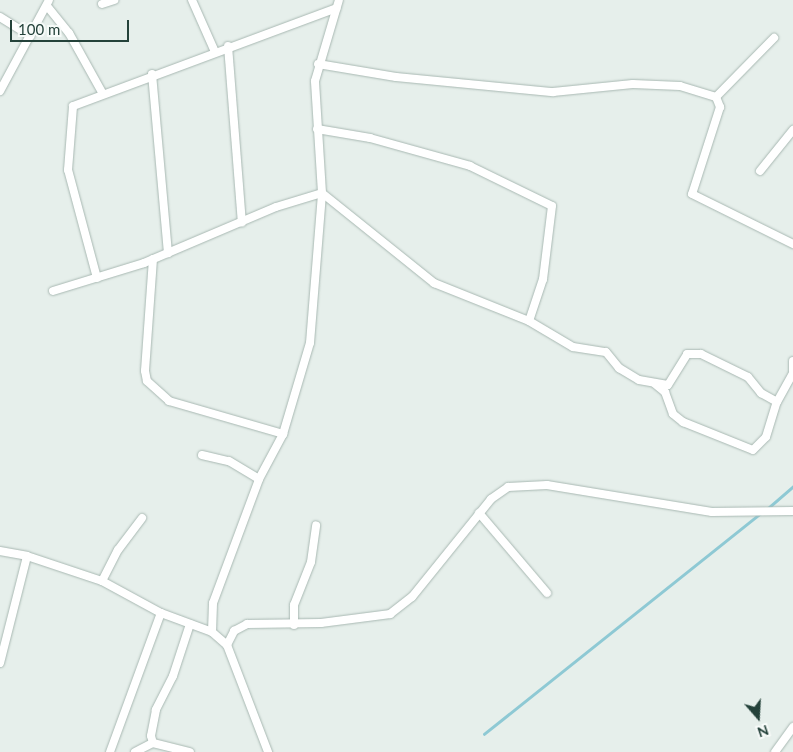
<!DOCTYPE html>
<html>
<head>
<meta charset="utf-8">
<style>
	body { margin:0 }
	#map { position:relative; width:793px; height:752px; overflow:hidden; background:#e6efeb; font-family:Lato,sans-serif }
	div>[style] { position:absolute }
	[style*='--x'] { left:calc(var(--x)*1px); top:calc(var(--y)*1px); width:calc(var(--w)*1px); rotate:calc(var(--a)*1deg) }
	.stream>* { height:2.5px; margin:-1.25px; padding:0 1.25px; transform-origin:1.25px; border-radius:1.25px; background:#8ec9d4 }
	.roads { filter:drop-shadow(0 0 1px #a8b8b2) drop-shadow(0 0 1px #a8b8b2) }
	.minor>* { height:8px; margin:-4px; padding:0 4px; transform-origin:4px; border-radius:4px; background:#fff }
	span { translate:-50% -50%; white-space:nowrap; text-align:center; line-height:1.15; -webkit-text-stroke:4.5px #f7fbf9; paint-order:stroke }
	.north { position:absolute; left:733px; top:692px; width:50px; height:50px; -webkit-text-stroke:4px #f7fbf9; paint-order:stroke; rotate:161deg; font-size:14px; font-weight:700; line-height:20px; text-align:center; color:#24423a }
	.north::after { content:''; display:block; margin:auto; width:18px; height:22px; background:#24423a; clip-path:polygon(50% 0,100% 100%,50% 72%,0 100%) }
	.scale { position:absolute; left:10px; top:20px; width:119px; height:22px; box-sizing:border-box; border:2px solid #24423a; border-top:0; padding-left:6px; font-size:15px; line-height:18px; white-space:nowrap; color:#24423a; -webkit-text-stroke:4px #f7fbf9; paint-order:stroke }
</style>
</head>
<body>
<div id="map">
	<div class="stream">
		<div style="--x:767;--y:509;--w:35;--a:-41"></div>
		<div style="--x:484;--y:734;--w:353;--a:-38.6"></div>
	</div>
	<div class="roads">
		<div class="minor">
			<div style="--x:192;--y:0;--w:57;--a:66.1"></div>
			<div style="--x:102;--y:4;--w:13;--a:-18"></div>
			<div style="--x:47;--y:6;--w:35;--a:51"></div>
			<div style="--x:69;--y:33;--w:70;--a:60.9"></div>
			<div style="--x:0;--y:17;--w:36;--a:32"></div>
			<div style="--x:228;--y:46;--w:177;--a:85.5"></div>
			<div style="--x:318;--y:64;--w:79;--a:9.5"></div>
			<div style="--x:396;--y:77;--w:158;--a:5.5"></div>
			<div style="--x:553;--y:92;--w:80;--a:-5.7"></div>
			<div style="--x:633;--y:84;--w:47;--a:2.4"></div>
			<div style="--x:680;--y:86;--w:38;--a:17"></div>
			<div style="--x:716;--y:97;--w:11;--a:68"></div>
			<div style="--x:720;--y:107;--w:91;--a:107.8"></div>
			<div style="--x:692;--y:194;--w:113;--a:26.3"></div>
			<div style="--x:152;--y:74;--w:180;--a:84.9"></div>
			<div style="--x:0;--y:91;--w:103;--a:-61.7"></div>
			<div style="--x:716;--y:97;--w:83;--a:-45.5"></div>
			<div style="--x:317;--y:129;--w:54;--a:9.6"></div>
			<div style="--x:370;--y:138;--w:104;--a:15.6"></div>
			<div style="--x:470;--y:166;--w:91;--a:26"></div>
			<div style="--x:552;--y:206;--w:74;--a:97"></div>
			<div style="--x:543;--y:279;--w:44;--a:108.4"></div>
			<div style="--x:760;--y:171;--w:53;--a:-51.2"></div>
			<div style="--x:153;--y:259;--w:112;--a:94.1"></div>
			<div style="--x:145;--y:371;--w:10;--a:79"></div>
			<div style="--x:147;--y:381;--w:30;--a:42"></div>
			<div style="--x:169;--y:401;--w:119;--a:16.1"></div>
			<div style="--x:97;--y:278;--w:112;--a:-105"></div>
			<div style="--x:68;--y:170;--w:64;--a:-85.5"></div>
			<div style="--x:73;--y:106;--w:281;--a:-20.4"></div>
			<div style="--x:53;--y:291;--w:95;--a:-17.1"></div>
			<div style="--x:144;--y:263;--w:143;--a:-23"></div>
			<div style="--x:276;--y:207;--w:48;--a:-16.9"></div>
			<div style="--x:322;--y:193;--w:144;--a:38.8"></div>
			<div style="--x:434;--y:283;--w:102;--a:21.8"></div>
			<div style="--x:529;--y:321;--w:51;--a:30.6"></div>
			<div style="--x:573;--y:347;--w:33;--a:9"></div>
			<div style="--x:606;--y:352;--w:21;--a:51"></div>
			<div style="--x:619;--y:368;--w:23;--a:31"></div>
			<div style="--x:639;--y:380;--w:29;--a:10"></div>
			<div style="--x:668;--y:385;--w:36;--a:-58"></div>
			<div style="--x:687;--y:354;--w:14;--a:0"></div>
			<div style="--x:701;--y:354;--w:52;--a:26.1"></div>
			<div style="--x:748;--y:377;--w:21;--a:51"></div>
			<div style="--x:761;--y:393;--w:18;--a:29"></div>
			<div style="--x:793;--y:361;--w:10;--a:90"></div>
			<div style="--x:655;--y:384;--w:13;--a:39"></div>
			<div style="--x:665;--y:392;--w:23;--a:70"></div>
			<div style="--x:673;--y:414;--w:13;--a:39"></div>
			<div style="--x:683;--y:422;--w:75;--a:21.8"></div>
			<div style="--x:753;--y:450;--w:18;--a:-45"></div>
			<div style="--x:766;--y:437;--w:37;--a:-73"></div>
			<div style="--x:777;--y:402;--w:33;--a:-61"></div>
			<div style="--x:202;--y:455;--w:28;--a:13"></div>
			<div style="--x:229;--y:461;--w:35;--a:31"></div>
			<div style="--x:479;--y:513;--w:105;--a:49.6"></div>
			<div style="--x:0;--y:551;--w:27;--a:10"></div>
			<div style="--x:27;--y:556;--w:79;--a:18.4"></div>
			<div style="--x:102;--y:581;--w:67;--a:28.5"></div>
			<div style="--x:161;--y:613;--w:54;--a:20.4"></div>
			<div style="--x:212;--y:632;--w:20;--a:41"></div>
			<div style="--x:227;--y:645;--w:115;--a:69"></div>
			<div style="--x:102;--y:581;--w:35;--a:-63"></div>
			<div style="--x:118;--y:550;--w:40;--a:-53"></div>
			<div style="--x:190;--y:624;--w:55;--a:108.1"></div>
			<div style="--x:173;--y:676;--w:38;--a:117"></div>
			<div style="--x:156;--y:710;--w:26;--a:101"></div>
			<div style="--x:151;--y:736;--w:7;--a:74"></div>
			<div style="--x:153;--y:743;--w:38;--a:14"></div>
			<div style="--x:294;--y:625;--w:20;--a:-90"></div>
			<div style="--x:294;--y:605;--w:46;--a:-68.4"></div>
			<div style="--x:311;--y:562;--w:37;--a:-82"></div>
			<div style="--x:212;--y:632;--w:29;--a:-88"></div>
			<div style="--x:213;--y:603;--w:132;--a:-69.6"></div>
			<div style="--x:259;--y:479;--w:51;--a:-61.9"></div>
			<div style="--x:283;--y:434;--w:95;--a:-73.5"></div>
			<div style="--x:310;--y:343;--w:150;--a:-85.4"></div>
			<div style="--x:322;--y:193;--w:112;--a:-93.6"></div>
			<div style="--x:315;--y:81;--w:84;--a:-73.5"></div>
			<div style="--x:227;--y:645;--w:16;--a:-63"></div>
			<div style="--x:234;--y:631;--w:15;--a:-28"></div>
			<div style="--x:247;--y:624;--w:74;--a:-0.8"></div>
			<div style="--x:321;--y:623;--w:70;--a:-7.4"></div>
			<div style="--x:390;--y:614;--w:28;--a:-38"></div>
			<div style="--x:412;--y:597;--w:126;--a:-51.1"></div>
			<div style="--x:491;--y:499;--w:21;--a:-35"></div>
			<div style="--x:508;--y:487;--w:39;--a:-3"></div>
			<div style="--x:547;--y:485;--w:167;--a:9.3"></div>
			<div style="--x:712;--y:512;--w:81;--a:-0.7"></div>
			<div style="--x:0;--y:663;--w:110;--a:-75.8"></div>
			<div style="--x:110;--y:752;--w:148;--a:-69.9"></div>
			<div style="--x:135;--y:752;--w:20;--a:-27"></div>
			<div style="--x:775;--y:752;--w:31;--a:-54"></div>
		</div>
	</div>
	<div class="north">N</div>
	<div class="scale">100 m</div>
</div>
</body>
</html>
